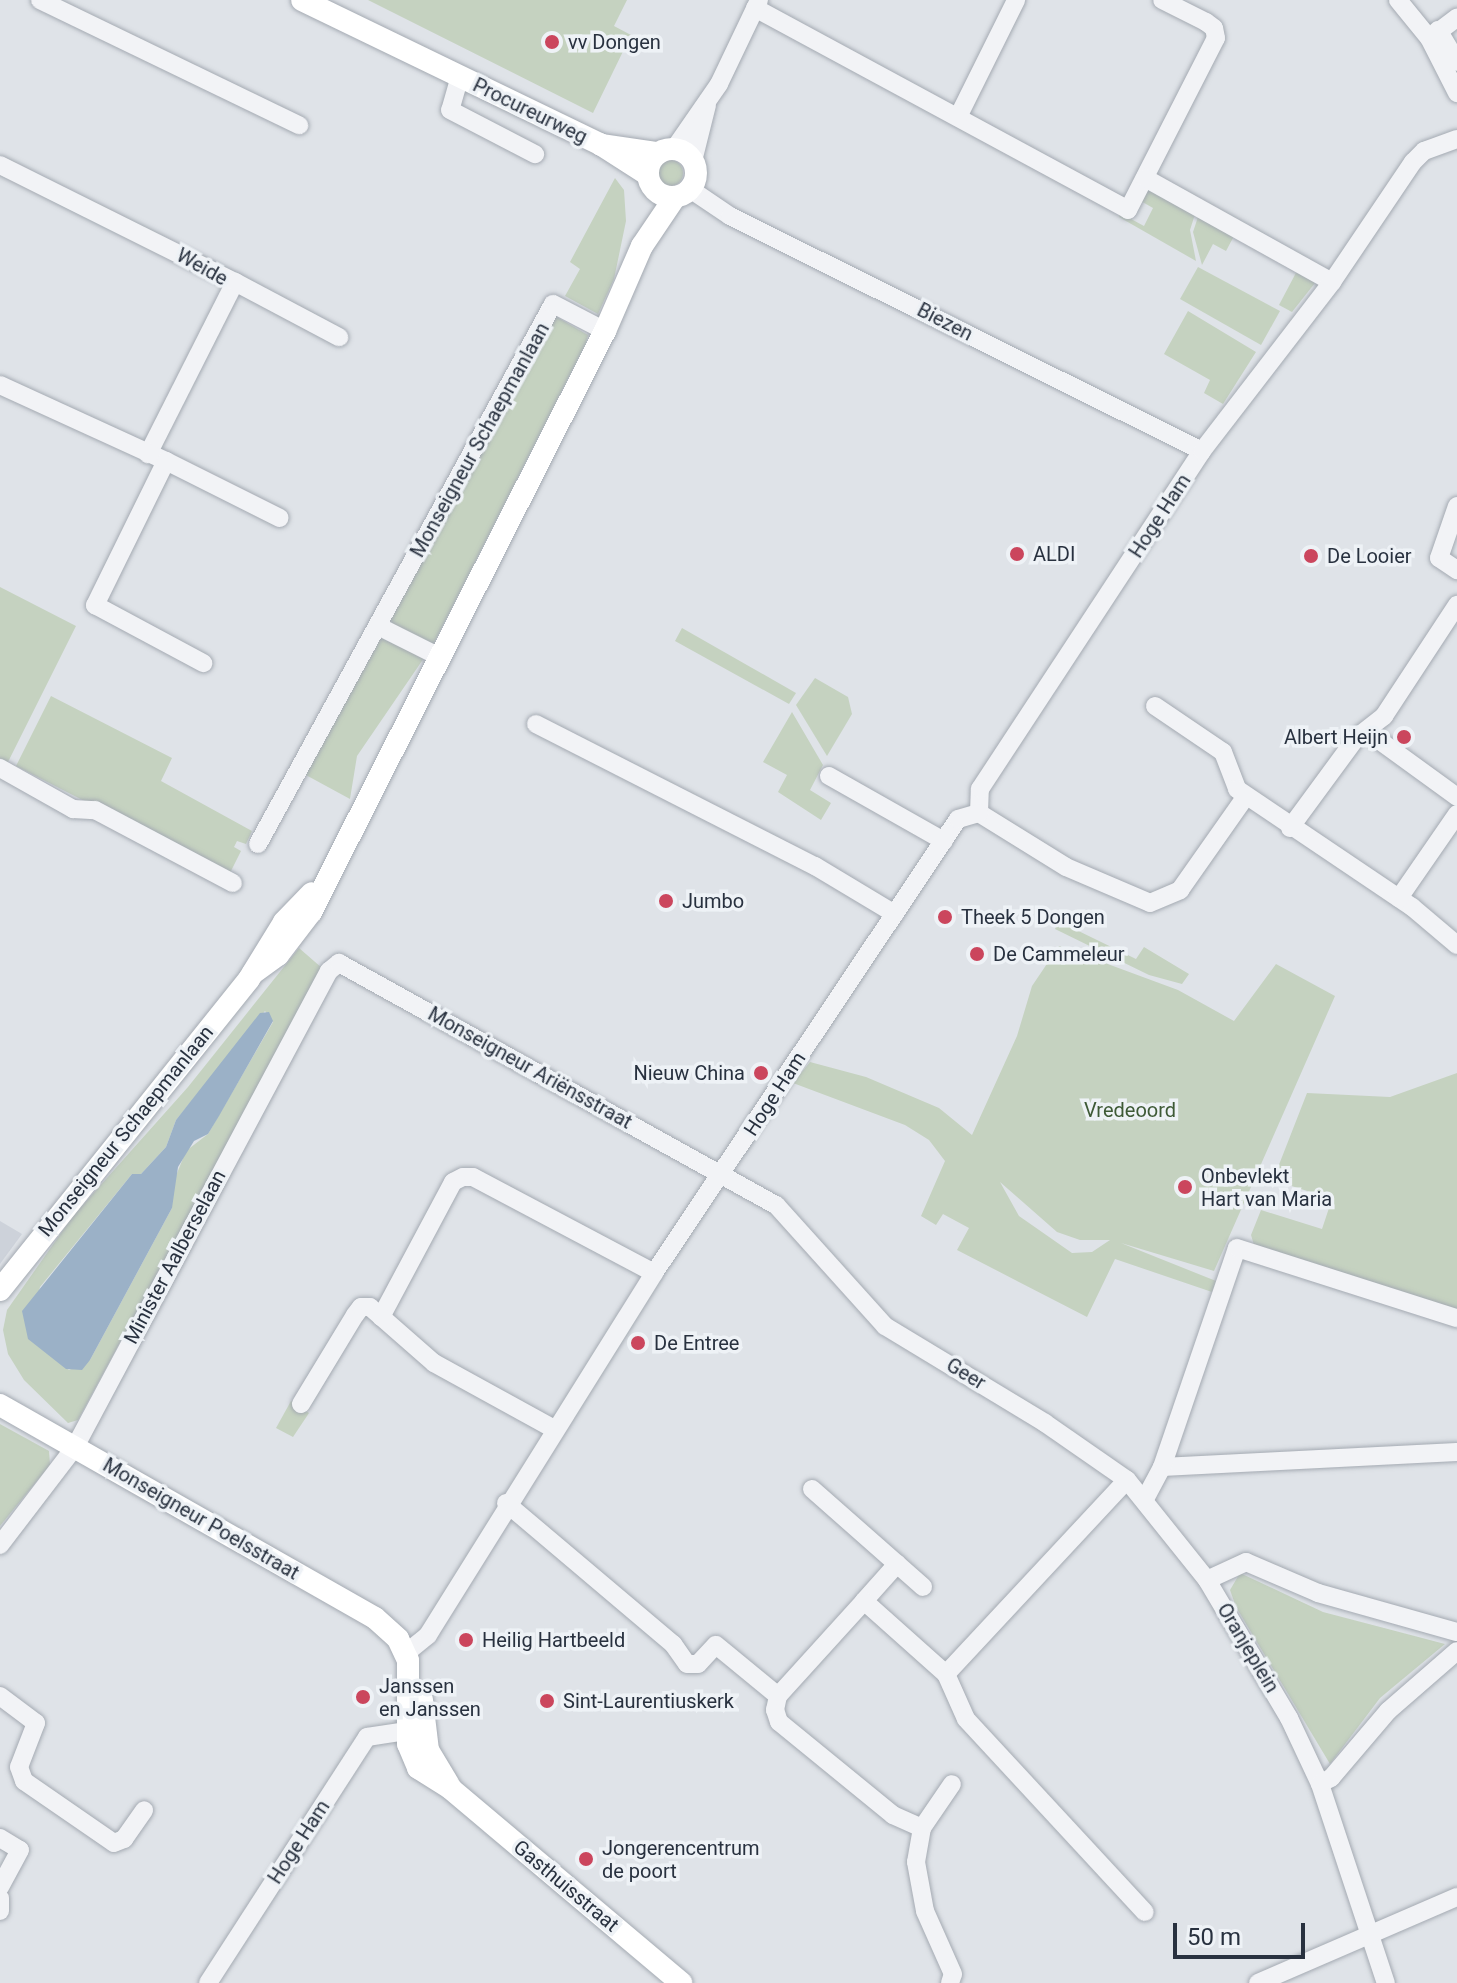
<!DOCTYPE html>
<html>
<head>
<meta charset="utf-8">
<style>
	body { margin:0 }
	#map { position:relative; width:1457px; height:1983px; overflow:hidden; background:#dfe3e8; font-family:Roboto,sans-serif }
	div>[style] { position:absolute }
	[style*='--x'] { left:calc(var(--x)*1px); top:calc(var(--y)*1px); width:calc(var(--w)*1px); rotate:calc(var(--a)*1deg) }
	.built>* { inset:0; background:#cdd2da }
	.green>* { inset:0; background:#c5d2c0 }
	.round { border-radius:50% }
	.water>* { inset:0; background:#9bb1c7 }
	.roads { filter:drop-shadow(0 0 2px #a4aab2) drop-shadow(0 0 2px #a4aab2) }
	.minor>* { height:18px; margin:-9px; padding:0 9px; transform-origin:9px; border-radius:9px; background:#f2f3f6 }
	.major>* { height:22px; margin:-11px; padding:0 11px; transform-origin:11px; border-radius:11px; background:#fff }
	.major>.ring { margin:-11px; padding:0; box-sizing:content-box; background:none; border:22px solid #fff; border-radius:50% }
	.dots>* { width:22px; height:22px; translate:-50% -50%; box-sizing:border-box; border:4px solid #eef2f6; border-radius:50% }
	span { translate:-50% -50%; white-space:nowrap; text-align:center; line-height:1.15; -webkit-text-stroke:7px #eef2f6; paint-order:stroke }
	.poi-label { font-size:20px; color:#28313f }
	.left { translate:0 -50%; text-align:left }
	.right { translate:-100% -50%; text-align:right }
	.street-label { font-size:20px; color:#28313f }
	.park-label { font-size:20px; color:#3e5a36 }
	.scale { position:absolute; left:1173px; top:1923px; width:132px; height:36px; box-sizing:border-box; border:4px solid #28313f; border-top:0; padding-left:10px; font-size:24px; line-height:28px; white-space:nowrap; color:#28313f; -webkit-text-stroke:6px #eef2f6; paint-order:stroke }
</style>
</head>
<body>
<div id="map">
	<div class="built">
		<div style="clip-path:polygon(0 1221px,22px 1234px,0 1264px)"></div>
	</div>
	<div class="green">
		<div style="clip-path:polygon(368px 0,627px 0,614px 26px,631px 35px,593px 113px)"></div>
		<div class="round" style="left:657px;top:160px;width:26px;height:26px"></div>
		<div style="clip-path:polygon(615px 178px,624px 190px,626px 221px,614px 279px,598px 314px,565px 296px,580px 269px,570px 262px)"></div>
		<div style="clip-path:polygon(1147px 189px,1196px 211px,1190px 230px,1196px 261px,1119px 217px,1120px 213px,1144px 226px,1153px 208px,1139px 200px)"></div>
		<div style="clip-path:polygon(1199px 214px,1234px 236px,1226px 251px,1213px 244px,1202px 265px,1193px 232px)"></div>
		<div style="clip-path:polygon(1198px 267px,1280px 311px,1261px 345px,1180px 299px)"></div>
		<div style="clip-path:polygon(1298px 269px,1315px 283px,1292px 312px,1279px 305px)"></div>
		<div style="clip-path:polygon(1188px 311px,1256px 352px,1223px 404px,1204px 393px,1210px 380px,1164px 354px)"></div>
		<div style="clip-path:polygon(555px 316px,588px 335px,586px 343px,432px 647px,394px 626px,390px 618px)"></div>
		<div style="clip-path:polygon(0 587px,76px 626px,8px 762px,0 758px)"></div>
		<div style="clip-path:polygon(682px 628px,796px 693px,789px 704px,675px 641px)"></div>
		<div style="clip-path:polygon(381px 638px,424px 658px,357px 756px,350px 799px,304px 774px)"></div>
		<div style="clip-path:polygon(815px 678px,848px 697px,852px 714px,827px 756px,796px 705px)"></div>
		<div style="clip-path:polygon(51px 696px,172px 758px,161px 781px,252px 831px,246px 844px,237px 841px,234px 847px,241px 851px,229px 875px,16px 766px)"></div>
		<div style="clip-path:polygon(792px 712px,823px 765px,810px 790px,831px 803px,821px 820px,778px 792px,787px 775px,763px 762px)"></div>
		<div style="clip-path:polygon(1058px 921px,1136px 959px,1144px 947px,1189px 974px,1182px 984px,1149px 975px,1055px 929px)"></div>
		<div style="clip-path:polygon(evenodd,1059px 946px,1178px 990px,1234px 1021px,1276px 964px,1335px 996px,1214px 1271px,1121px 1243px,1216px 1281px,1212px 1292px,1115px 1259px,1087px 1317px,957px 1250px,969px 1228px,943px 1214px,936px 1225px,921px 1216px,945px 1161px,929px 1140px,905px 1125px,793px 1083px,810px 1062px,866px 1077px,939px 1108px,972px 1135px,1017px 1036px,1032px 986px,1059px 946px,1000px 1182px,1057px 1232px,1080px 1240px,1110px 1240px,1092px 1252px,1072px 1253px,1019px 1216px,1000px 1182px)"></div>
		<div style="clip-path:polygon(evenodd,299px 948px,322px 968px,78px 1420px,68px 1423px,24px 1380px,8px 1354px,3px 1330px,7px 1310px,73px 1216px,188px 1087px,299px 948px,265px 1011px,273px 1022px,208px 1134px,186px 1151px,171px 1188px,172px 1208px,90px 1360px,69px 1370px,28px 1338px,40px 1287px,132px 1174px,141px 1174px,166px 1147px,176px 1120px,265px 1011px)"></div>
		<div style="clip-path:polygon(1457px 1073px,1457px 1310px,1254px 1245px,1251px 1235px,1261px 1210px,1322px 1229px,1332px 1199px,1273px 1180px,1307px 1093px,1390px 1097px)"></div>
		<div style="clip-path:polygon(291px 1401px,309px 1413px,293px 1437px,276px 1428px)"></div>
		<div style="clip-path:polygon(0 1424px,49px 1451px,50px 1465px,0 1526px)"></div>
		<div style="clip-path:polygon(1240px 1573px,1323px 1612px,1445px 1644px,1380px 1698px,1330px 1764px,1236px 1607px,1230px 1590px)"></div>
	</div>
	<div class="water">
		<div style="clip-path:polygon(269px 1012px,273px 1021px,219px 1116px,208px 1134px,194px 1141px,178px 1167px,172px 1208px,90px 1360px,82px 1370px,66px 1369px,28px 1339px,22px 1311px,132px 1174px,141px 1174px,166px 1147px,176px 1120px,260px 1013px)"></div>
	</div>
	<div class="roads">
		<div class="minor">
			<div style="--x:40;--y:0;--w:288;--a:25.8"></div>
			<div style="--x:1398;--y:0;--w:49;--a:50.8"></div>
			<div style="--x:1429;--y:38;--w:62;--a:63"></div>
			<div style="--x:755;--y:8;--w:424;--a:28.4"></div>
			<div style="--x:1128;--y:210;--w:193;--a:-62.9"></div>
			<div style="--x:1216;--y:38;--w:10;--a:-101"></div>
			<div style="--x:1214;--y:28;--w:10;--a:-143"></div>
			<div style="--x:1206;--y:22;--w:49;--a:-153.4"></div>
			<div style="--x:1438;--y:30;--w:37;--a:59"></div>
			<div style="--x:1430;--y:38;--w:34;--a:-37"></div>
			<div style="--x:460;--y:76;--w:35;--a:106"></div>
			<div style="--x:450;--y:110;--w:96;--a:27.4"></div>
			<div style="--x:958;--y:117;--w:131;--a:-63.6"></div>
			<div style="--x:674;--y:149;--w:79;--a:-55.3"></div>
			<div style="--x:719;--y:84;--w:93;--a:-64.5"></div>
			<div style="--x:693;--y:161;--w:58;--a:-76"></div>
			<div style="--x:0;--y:165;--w:263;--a:26.5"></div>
			<div style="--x:235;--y:282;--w:193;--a:116.8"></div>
			<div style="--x:1145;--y:178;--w:214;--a:29.1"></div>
			<div style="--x:690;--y:189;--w:48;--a:34"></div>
			<div style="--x:730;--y:216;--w:527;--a:26.47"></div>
			<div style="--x:235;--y:282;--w:118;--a:27.9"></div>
			<div style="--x:0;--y:385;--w:183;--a:24.6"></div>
			<div style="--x:166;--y:461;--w:161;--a:116.2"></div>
			<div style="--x:95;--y:605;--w:123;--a:28.2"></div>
			<div style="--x:166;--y:461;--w:127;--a:26.6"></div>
			<div style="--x:1457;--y:506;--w:55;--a:109.1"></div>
			<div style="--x:1439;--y:558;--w:22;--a:34"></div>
			<div style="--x:378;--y:626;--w:69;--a:26.6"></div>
			<div style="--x:1155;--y:706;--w:82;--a:34.1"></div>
			<div style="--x:1223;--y:752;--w:40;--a:69"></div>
			<div style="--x:1237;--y:789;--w:211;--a:34"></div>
			<div style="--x:1412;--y:907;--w:59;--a:40.2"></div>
			<div style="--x:536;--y:724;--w:313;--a:27"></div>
			<div style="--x:815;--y:866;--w:93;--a:31"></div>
			<div style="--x:1369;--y:733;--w:109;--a:36"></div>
			<div style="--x:0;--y:768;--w:84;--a:29.3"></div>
			<div style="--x:73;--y:809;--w:22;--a:3"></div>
			<div style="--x:95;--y:810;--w:156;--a:27.9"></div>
			<div style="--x:829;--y:776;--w:132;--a:29.5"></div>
			<div style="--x:979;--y:813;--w:24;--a:-88"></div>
			<div style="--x:980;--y:789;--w:404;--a:-56.7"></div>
			<div style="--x:1202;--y:451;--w:213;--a:-52.4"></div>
			<div style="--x:1332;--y:282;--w:145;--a:-56"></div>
			<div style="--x:1413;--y:162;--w:16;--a:-45"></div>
			<div style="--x:1424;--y:151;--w:35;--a:-20"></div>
			<div style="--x:979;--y:813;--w:102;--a:31.8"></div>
			<div style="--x:1066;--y:867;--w:91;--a:23.2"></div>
			<div style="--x:1150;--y:903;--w:33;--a:-23"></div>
			<div style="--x:1180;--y:890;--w:115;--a:-54.9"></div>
			<div style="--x:1290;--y:828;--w:112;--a:-53.7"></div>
			<div style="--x:1356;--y:738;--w:36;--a:-38"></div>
			<div style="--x:1384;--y:716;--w:133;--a:-56.7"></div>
			<div style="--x:258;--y:844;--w:615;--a:-61.35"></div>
			<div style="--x:553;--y:304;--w:59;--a:27.4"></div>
			<div style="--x:1399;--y:898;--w:102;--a:-55.4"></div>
			<div style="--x:381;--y:1317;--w:153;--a:-61.9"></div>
			<div style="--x:453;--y:1182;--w:11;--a:-27"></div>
			<div style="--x:463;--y:1177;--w:10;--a:0"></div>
			<div style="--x:473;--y:1177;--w:205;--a:27.9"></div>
			<div style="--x:301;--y:1404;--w:104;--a:-58.8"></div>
			<div style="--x:355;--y:1315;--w:10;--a:-53"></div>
			<div style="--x:361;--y:1307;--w:9;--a:0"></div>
			<div style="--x:370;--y:1307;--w:85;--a:41.2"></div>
			<div style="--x:434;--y:1363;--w:137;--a:28.8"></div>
			<div style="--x:1162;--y:1467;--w:295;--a:-2.9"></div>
			<div style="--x:812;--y:1489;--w:148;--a:41.4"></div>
			<div style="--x:1145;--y:1499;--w:36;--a:-62"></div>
			<div style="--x:1162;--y:1467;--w:231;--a:-71.1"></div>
			<div style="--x:1237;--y:1248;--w:231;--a:17.7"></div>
			<div style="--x:506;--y:1503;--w:219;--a:40.2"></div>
			<div style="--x:673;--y:1644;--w:24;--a:55"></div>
			<div style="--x:687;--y:1664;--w:11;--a:0"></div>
			<div style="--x:698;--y:1664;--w:26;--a:-47"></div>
			<div style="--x:716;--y:1645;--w:80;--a:39.4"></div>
			<div style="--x:0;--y:1545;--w:123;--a:-52.6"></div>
			<div style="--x:75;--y:1447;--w:540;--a:-61.92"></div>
			<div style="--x:329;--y:971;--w:13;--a:-39"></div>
			<div style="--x:339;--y:963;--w:500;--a:29"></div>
			<div style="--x:776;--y:1205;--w:163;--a:48"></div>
			<div style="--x:885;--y:1326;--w:187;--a:31.2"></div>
			<div style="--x:1045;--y:1423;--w:100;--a:34.8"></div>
			<div style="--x:1127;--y:1480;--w:128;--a:51.3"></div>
			<div style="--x:1207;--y:1580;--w:161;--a:59.3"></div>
			<div style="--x:1289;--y:1718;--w:73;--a:64.8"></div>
			<div style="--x:1320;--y:1784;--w:210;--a:71.7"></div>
			<div style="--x:1207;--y:1580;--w:43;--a:-24.8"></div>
			<div style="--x:1246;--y:1562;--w:78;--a:23.3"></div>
			<div style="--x:1318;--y:1593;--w:144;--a:15.7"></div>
			<div style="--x:864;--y:1601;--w:50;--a:-48.3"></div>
			<div style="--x:406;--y:1653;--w:28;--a:-39"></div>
			<div style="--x:428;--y:1635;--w:427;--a:-58"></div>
			<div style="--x:654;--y:1273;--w:546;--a:-56.19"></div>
			<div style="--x:958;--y:819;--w:22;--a:-16"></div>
			<div style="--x:946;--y:1674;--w:265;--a:-47"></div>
			<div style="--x:0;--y:1696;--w:45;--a:36.9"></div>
			<div style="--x:36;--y:1723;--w:47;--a:111.1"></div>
			<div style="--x:19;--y:1767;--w:15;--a:70"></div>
			<div style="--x:24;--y:1781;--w:109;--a:34.6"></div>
			<div style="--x:114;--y:1843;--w:11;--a:-22"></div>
			<div style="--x:124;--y:1839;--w:35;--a:-55"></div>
			<div style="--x:1320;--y:1784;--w:13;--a:-29"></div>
			<div style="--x:1331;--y:1778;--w:88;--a:-49.6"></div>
			<div style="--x:1388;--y:1711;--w:91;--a:-41"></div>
			<div style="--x:922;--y:1828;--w:32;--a:-156"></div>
			<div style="--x:893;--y:1815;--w:147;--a:-140.8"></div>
			<div style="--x:779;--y:1722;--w:13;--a:-108"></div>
			<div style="--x:775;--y:1710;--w:14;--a:-78"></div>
			<div style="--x:778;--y:1696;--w:128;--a:-47.8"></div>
			<div style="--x:864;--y:1601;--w:110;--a:41.7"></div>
			<div style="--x:946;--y:1674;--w:49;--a:66"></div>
			<div style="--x:966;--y:1719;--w:263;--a:47.2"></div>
			<div style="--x:0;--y:1838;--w:23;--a:31"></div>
			<div style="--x:20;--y:1850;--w:42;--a:118.4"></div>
			<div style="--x:0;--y:1898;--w:13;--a:90"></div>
			<div style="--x:208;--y:1983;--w:293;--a:-57.1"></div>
			<div style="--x:367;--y:1737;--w:54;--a:-8.6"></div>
			<div style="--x:950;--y:1983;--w:9;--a:-72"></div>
			<div style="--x:953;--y:1974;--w:69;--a:-114"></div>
			<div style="--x:925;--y:1911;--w:50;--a:-100.4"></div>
			<div style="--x:916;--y:1862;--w:35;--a:-80"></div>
			<div style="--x:922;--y:1828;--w:53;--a:-55.7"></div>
			<div style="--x:1258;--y:1983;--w:217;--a:-23.4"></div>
		</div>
		<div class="major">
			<div style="--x:302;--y:0;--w:331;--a:25.8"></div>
			<div style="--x:600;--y:144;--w:56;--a:32.6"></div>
			<div style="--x:601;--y:145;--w:57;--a:8.1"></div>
			<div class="ring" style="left:648px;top:149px;width:26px;height:26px"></div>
			<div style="--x:253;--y:973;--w:31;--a:-36"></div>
			<div style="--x:278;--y:955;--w:54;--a:-52.5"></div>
			<div style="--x:311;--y:912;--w:651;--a:-63.16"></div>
			<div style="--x:605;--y:331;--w:93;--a:-66.5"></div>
			<div style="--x:642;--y:246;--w:59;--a:-56"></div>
			<div style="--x:0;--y:1290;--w:398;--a:-51.3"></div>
			<div style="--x:249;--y:979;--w:67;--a:-58.4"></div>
			<div style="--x:284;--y:922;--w:40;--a:-46"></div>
			<div style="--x:0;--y:1405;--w:431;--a:29.6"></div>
			<div style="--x:375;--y:1618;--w:31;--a:42"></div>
			<div style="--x:398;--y:1639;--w:23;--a:65"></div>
			<div style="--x:408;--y:1660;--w:84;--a:90"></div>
			<div style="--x:408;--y:1744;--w:26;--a:67"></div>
			<div style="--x:418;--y:1768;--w:39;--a:32"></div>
			<div style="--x:451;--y:1789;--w:301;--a:40.1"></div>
			<div style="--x:422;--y:1700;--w:50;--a:83.2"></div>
			<div style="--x:428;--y:1750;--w:39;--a:59"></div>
		</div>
	</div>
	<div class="dots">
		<div style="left:552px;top:42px;background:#cb465d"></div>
		<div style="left:1017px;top:554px;background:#cb465d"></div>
		<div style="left:1311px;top:556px;background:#cb465d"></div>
		<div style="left:1404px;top:737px;background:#cb465d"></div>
		<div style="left:666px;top:901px;background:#cb465d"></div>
		<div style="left:945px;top:917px;background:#cb465d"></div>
		<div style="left:977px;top:954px;background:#cb465d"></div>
		<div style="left:761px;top:1073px;background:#cb465d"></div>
		<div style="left:1185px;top:1187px;background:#cb465d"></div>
		<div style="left:638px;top:1343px;background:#cb465d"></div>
		<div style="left:466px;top:1640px;background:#cb465d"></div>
		<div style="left:363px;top:1697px;background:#cb465d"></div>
		<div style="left:547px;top:1701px;background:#cb465d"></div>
		<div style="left:586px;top:1859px;background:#cb465d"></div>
	</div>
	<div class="poi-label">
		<span class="left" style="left:568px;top:42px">vv Dongen</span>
		<span class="left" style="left:1033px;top:554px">ALDI</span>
		<span class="left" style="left:1327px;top:556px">De Looier</span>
		<span class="right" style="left:1388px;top:737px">Albert Heijn</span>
		<span class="left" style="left:682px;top:901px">Jumbo</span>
		<span class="left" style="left:961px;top:917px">Theek 5 Dongen</span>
		<span class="left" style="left:993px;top:954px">De Cammeleur</span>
		<span class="right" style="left:745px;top:1073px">Nieuw China</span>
		<span class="left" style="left:1201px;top:1188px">Onbevlekt<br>Hart van Maria</span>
		<span class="left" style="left:654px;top:1343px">De Entree</span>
		<span class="left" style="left:482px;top:1640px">Heilig Hartbeeld</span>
		<span class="left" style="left:379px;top:1698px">Janssen<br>en Janssen</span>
		<span class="left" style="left:563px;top:1701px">Sint-Laurentiuskerk</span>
		<span class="left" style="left:602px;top:1860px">Jongerencentrum<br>de poort</span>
	</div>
	<div class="street-label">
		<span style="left:530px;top:111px;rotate:26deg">Procureurweg</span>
		<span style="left:202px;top:267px;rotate:29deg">Weide</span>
		<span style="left:945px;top:322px;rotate:27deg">Biezen</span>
		<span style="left:480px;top:440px;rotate:-61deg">Monseigneur Schaepmanlaan</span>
		<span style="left:1160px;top:516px;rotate:-57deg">Hoge Ham</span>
		<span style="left:530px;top:1068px;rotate:29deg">Monseigneur Ariënsstraat</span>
		<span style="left:775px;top:1094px;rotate:-57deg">Hoge Ham</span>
		<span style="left:126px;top:1131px;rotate:-51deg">Monseigneur Schaepmanlaan</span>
		<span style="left:175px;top:1257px;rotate:-62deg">Minister Aalberselaan</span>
		<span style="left:966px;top:1374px;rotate:31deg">Geer</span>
		<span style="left:201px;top:1519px;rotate:30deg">Monseigneur Poelsstraat</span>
		<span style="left:1248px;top:1648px;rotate:59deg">Oranjeplein</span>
		<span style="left:299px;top:1842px;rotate:-57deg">Hoge Ham</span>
		<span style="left:566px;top:1886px;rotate:40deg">Gasthuisstraat</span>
	</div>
	<div class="park-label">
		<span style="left:1130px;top:1110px">Vredeoord</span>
	</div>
	<div class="scale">50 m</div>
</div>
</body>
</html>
